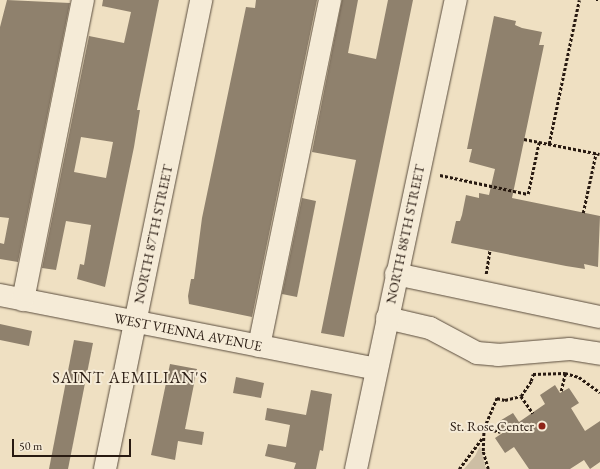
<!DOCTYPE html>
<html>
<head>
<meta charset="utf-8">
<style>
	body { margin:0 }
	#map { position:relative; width:600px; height:469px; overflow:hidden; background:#efe0c2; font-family:"EB Garamond",serif }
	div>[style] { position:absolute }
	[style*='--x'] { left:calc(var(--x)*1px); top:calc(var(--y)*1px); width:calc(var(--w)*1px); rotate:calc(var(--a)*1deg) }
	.green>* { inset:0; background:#cdbea4 }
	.building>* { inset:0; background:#8f816d }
	.path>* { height:2.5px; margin-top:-1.25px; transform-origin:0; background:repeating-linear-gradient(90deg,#281a11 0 3px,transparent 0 5px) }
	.roads { filter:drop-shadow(0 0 1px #5a4c3d) drop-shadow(0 0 1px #5a4c3d) }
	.minor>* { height:22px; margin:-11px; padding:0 11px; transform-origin:11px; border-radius:11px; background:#f5ebd7 }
	.dots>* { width:11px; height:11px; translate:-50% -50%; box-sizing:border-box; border:2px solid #f5ebd7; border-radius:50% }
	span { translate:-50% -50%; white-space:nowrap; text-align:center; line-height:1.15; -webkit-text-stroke:4px #f5ebd7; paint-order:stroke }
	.street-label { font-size:14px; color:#281a11 }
	.poi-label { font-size:14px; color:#281a11 }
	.right { translate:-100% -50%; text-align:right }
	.quarter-label { font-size:16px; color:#281a11; letter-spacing:1px }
	.scale { position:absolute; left:12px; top:439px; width:119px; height:18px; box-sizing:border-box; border:2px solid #281a11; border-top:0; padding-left:5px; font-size:12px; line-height:14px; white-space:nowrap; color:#281a11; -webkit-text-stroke:3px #f5ebd7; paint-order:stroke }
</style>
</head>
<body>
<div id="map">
	<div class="green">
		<div style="clip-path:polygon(480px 446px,486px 469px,464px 469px,475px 456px)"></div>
	</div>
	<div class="building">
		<div style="clip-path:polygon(7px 0,70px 3px,18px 262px,0 259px,0 243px,4px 244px,9px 218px,0 217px,0 27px)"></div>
		<div style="clip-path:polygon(evenodd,103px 0,159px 0,137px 110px,140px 110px,134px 147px,105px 287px,77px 279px,80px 264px,84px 265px,91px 225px,66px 221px,56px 270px,42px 268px,89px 36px,124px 43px,131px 12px,102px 6px,103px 0,81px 137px,113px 142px,106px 178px,74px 172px,81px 137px)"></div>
		<div style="clip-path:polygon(256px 0,317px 0,252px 317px,189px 304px,188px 296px,191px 279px,194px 279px,202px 218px,246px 7px,255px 8px)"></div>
		<div style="clip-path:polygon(342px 0,358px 0,348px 53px,376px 59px,388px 0,413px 0,344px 337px,321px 333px,356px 160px,312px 152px)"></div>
		<div style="clip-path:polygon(494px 16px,516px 21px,515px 25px,522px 28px,542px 32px,539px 45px,544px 45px,512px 198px,600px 216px,598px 267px,584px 264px,585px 269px,566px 266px,451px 243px,456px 221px,460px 221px,462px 215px,466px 195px,479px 198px,479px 193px,489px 195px,495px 169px,469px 162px,472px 149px,467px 149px)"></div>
		<div style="clip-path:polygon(302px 198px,316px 201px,297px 297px,282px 294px)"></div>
		<div style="clip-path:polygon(0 324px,32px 331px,29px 346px,0 340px)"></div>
		<div style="clip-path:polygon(74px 340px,93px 343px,68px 469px,49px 469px)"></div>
		<div style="clip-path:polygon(170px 364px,197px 369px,185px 429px,204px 432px,202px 445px,178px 441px,175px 460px,151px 455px)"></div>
		<div style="clip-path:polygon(236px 377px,264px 383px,261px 398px,233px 393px)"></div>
		<div style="clip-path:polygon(555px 385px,560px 393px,569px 388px,579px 403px,571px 408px,585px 431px,600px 421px,600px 462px,590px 469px,584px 460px,570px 469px,529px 469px,514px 447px,505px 453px,495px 438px,504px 432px,498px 422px,513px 413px,519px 422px,545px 404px,540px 395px)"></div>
		<div style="clip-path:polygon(311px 390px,332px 394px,323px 451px,320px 450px,316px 469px,294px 469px,296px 463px,265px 456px,268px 444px,286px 447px,290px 425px,265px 420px,267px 408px,306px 415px)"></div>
	</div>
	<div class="path">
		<div style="--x:596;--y:0;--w:2;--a:0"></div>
		<div style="--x:524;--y:139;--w:77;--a:11.2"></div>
		<div style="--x:549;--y:144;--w:147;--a:-78.2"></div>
		<div style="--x:440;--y:175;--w:90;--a:12.2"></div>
		<div style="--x:528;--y:194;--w:53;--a:-78.1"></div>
		<div style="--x:583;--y:213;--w:61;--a:-77.8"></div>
		<div style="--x:486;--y:274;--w:24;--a:-81"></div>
		<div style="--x:561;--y:391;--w:18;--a:-77"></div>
		<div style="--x:521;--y:396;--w:21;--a:55"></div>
		<div style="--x:484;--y:428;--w:33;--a:-67"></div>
		<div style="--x:497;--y:398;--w:8;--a:14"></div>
		<div style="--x:505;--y:400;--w:16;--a:-14"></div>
		<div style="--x:521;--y:396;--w:18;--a:-56"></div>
		<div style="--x:531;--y:381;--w:7;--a:-74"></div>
		<div style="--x:533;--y:374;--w:32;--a:-2"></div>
		<div style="--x:565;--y:373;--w:15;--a:16"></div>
		<div style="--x:579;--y:377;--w:26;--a:36"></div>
		<div style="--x:459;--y:469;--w:39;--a:-53"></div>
		<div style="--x:488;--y:469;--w:19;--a:-106"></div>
		<div style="--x:483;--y:451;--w:23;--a:-88"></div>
		<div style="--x:484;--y:428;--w:17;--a:13"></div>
	</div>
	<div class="roads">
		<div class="minor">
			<div style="--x:396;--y:274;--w:208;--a:11.9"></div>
			<div style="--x:0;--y:295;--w:383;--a:11.1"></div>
			<div style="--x:23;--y:300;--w:306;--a:-78.7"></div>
			<div style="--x:387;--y:318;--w:44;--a:13.1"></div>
			<div style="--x:430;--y:328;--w:53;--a:28"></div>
			<div style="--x:477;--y:353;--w:21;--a:5"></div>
			<div style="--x:498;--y:355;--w:72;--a:-4.8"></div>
			<div style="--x:570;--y:349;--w:30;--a:9"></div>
			<div style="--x:259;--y:346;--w:353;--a:-78.4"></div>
			<div style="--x:105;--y:469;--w:479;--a:-78.4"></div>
			<div style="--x:356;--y:469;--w:480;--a:-78"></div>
		</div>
	</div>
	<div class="dots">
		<div style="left:542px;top:426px;background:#8f2418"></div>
	</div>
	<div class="street-label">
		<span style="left:153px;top:234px;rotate:-78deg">NORTH 87TH STREET</span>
		<span style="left:405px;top:234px;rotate:-78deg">NORTH 88TH STREET</span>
		<span style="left:188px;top:332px;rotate:11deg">WEST VIENNA AVENUE</span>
	</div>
	<div class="poi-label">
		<span class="right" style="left:534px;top:426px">St. Rose Center</span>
	</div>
	<div class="quarter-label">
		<span style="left:130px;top:378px">SAINT AEMILIAN'S</span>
	</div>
	<div class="scale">50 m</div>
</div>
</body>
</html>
